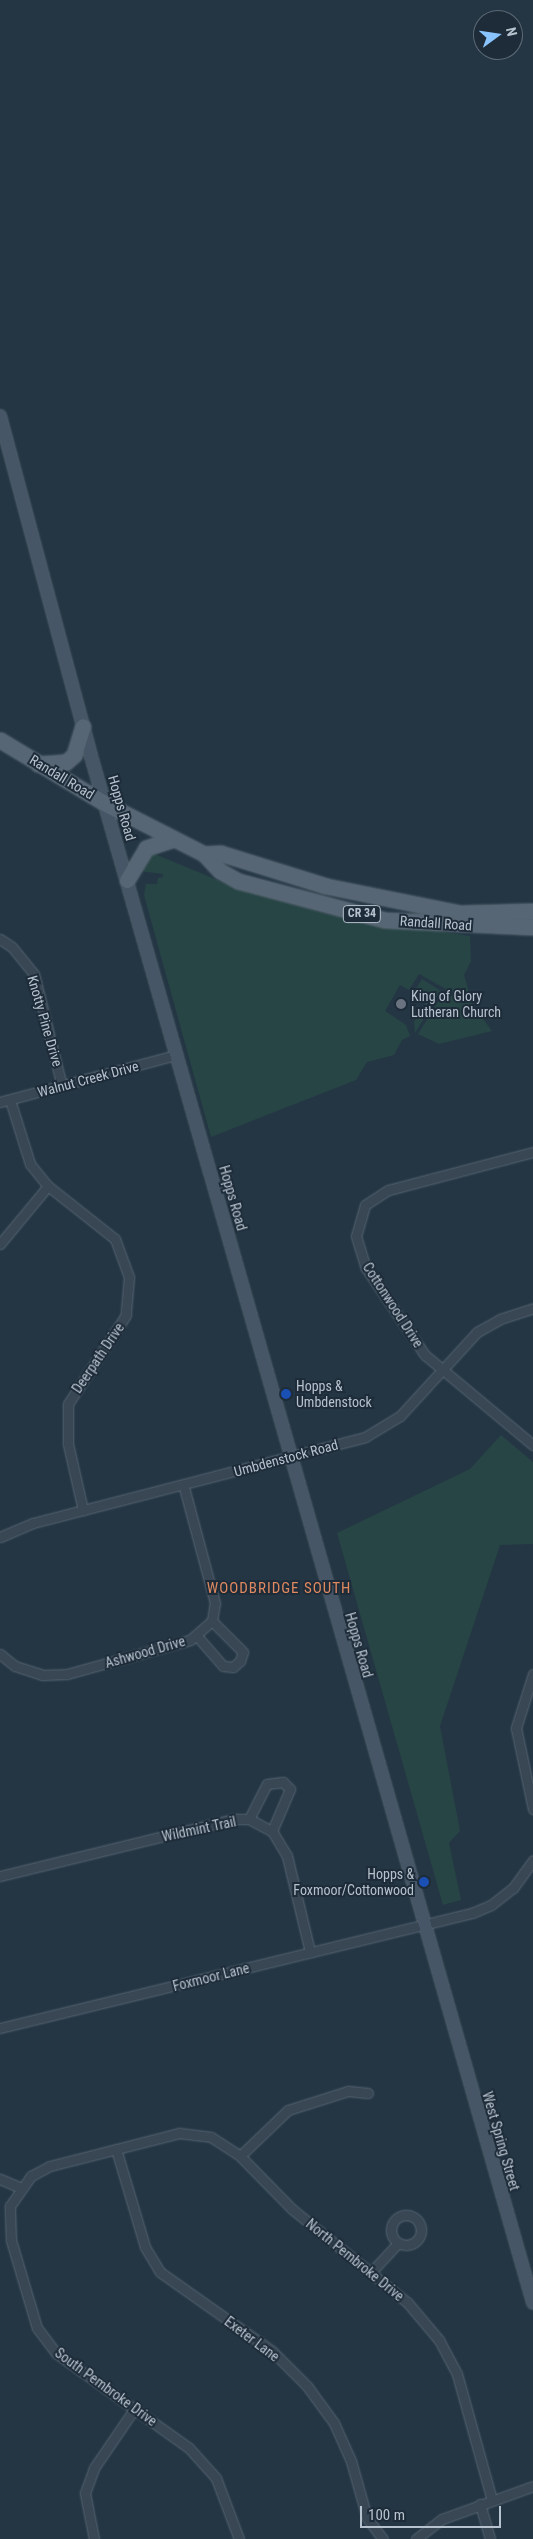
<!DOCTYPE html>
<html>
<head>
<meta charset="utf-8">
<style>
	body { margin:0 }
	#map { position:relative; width:533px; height:2539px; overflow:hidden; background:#243644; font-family:"Roboto Condensed",sans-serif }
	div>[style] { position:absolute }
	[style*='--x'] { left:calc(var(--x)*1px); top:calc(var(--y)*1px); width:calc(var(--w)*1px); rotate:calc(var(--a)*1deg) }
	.green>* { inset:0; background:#274545 }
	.roads { filter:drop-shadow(0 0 1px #576571) drop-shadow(0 0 1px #576571) }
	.street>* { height:9px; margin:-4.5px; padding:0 4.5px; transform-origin:4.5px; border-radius:4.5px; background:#394754 }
	.street>.ring { margin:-4.5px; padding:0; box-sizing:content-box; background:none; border:9px solid #394754; border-radius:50% }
	.secondary>* { height:12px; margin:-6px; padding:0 6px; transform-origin:6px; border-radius:6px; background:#475667 }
	.primary>* { height:15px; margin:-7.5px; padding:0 7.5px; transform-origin:7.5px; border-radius:7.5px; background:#576674 }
	.dots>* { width:14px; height:14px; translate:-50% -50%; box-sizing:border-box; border:2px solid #1e2c39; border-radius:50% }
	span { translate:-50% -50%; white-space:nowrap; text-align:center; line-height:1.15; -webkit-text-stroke:4px #1e2c39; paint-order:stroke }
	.shield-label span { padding:1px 4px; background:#1e2c39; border:1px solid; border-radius:4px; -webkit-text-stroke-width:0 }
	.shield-label { font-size:12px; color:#b6c2cd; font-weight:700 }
	.street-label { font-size:14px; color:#b6c2cd }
	.poi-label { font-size:14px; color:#b6c2cd }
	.left { translate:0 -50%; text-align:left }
	.right { translate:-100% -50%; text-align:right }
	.neighbourhood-label { font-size:15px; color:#df8960; letter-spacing:1px }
	.north { position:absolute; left:473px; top:10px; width:50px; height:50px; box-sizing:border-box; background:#1e2c39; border:1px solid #5b6874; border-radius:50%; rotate:76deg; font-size:14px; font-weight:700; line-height:20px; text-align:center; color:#b6c2cd }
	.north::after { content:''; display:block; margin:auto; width:18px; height:22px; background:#8ac4ff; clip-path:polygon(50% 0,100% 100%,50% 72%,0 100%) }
	.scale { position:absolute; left:360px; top:2506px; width:141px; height:22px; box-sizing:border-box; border:2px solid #b6c2cd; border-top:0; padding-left:6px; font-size:15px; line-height:18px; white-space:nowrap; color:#b6c2cd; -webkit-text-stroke:4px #1e2c39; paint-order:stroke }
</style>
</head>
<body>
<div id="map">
	<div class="green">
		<div style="clip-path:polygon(150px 852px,239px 889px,328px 914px,470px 936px,471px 961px,464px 975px,473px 1005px,492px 1031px,439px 1044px,418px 1034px,446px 989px,419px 974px,409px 990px,400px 985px,385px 1011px,406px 1025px,410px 1036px,402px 1040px,394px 1055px,367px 1062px,356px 1080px,211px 1137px,144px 895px,146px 884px,157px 884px,158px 878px,163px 877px,163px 874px,140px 871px)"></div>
		<div style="clip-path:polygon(422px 979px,441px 991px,415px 1033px,414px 1022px,427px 1001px,413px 993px)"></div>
		<div style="clip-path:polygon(501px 1435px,533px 1462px,533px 1544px,500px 1545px,440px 1726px,460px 1831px,449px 1843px,461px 1900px,443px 1905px,337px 1533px,470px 1469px)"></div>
	</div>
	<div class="roads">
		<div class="street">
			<div style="--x:0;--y:939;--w:14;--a:34"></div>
			<div style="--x:12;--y:947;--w:35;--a:51"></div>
			<div style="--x:34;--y:974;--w:115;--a:76"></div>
			<div style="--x:10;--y:1100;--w:67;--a:72.6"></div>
			<div style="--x:30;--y:1164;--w:28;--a:51"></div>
			<div style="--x:48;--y:1186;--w:85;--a:38.3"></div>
			<div style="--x:115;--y:1239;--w:40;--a:69.8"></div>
			<div style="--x:129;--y:1277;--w:38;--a:95"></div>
			<div style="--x:126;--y:1315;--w:106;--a:123.1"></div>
			<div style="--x:68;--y:1404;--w:40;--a:90"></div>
			<div style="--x:68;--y:1444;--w:68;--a:77.2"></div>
			<div style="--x:0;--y:1102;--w:182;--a:-15"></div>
			<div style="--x:533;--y:1152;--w:150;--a:165.3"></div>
			<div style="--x:388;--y:1190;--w:27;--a:147"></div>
			<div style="--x:365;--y:1205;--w:32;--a:106"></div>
			<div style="--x:356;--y:1236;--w:34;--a:73"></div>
			<div style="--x:366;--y:1268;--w:105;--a:55.9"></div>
			<div style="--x:425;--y:1355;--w:141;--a:39.8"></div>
			<div style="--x:0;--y:1244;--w:75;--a:-50.4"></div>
			<div style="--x:0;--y:1537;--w:36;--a:-23"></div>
			<div style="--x:33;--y:1523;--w:343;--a:-14.5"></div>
			<div style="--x:365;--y:1437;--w:41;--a:-31"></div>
			<div style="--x:400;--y:1416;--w:114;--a:-47.5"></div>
			<div style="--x:477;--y:1332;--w:26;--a:-29"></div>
			<div style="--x:500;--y:1319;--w:35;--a:-18"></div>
			<div style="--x:196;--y:1635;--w:41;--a:48.9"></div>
			<div style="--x:223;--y:1666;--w:10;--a:6"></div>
			<div style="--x:233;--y:1667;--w:9;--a:-41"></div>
			<div style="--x:240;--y:1661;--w:9;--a:-72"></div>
			<div style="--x:243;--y:1652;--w:44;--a:-135"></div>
			<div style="--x:0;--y:1654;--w:19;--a:39"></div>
			<div style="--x:15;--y:1666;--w:28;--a:18"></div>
			<div style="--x:42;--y:1675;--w:25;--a:-2"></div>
			<div style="--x:67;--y:1674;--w:128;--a:-15.5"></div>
			<div style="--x:190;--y:1640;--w:29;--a:-41"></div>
			<div style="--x:212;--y:1621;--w:18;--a:-81"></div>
			<div style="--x:215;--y:1603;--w:120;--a:-105"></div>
			<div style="--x:533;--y:1674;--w:57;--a:107.5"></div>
			<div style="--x:516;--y:1728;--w:83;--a:78.1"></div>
			<div style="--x:249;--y:1819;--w:39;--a:-63"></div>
			<div style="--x:267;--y:1784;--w:16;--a:-7"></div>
			<div style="--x:283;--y:1782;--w:10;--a:45"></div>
			<div style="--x:290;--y:1789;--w:46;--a:113.2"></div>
			<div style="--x:0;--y:1876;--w:241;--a:-13.7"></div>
			<div style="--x:234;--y:1819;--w:15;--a:0"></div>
			<div style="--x:249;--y:1819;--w:26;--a:28"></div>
			<div style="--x:272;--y:1831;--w:29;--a:59"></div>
			<div style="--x:287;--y:1856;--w:99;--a:76.5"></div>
			<div style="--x:0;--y:2028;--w:486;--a:-13.7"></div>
			<div style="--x:472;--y:1913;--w:21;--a:-23"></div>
			<div style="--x:491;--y:1905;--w:28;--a:-38"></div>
			<div style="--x:513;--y:1888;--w:34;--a:-54"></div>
			<div style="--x:116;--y:2149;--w:102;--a:73.5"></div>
			<div style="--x:145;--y:2247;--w:29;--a:59"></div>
			<div style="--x:160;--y:2272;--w:137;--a:35.2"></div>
			<div style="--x:272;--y:2351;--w:49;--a:45"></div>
			<div style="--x:307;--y:2386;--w:46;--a:53.9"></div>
			<div style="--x:334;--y:2423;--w:42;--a:65.9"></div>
			<div style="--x:351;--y:2461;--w:59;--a:74.3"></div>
			<div style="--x:367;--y:2518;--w:26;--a:53"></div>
			<div style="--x:240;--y:2156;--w:66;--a:-43.8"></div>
			<div style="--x:288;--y:2110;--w:63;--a:-17.6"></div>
			<div style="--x:348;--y:2091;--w:20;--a:6"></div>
			<div style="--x:0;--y:2179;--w:23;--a:23"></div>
			<div class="ring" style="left:391px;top:2215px;width:21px;height:21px"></div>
			<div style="--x:372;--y:2271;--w:38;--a:-47"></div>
			<div style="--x:480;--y:2504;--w:36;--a:74"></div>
			<div style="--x:94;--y:2539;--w:47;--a:-101.1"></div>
			<div style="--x:85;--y:2493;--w:27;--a:-70"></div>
			<div style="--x:94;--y:2468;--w:73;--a:-55.7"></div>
			<div style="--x:239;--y:2539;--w:65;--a:-110.7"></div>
			<div style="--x:216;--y:2478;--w:40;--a:-132"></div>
			<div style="--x:189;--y:2448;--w:163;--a:-144.5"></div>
			<div style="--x:56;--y:2353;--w:31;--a:-127"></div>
			<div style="--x:37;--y:2328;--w:92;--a:-106.5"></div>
			<div style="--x:11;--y:2240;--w:34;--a:-92"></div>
			<div style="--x:10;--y:2206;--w:37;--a:-55"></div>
			<div style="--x:31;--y:2176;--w:21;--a:-28"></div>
			<div style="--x:50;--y:2166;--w:133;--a:-14.3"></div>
			<div style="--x:179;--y:2133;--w:32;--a:7"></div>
			<div style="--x:211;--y:2137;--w:35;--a:33"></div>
			<div style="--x:240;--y:2156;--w:74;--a:45.5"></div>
			<div style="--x:292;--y:2209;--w:148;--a:39"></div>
			<div style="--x:407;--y:2302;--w:50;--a:49.9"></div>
			<div style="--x:439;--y:2340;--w:38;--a:62"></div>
			<div style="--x:457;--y:2374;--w:131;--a:74.5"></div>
			<div style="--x:416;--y:2539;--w:33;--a:-38"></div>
			<div style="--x:442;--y:2519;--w:97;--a:-19.9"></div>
		</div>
		<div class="secondary">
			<div style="--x:0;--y:416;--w:345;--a:75"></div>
			<div style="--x:89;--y:749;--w:1616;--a:74.05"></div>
		</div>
		<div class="primary">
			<div style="--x:0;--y:740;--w:124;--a:31.1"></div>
			<div style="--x:106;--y:804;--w:110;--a:27"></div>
			<div style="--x:204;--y:854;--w:23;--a:47"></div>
			<div style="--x:220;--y:871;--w:21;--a:29"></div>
			<div style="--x:238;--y:881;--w:152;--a:14.9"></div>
			<div style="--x:385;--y:920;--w:148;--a:2.7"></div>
			<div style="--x:38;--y:764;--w:28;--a:-4"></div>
			<div style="--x:66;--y:762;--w:11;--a:-41"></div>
			<div style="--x:74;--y:755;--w:30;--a:-73"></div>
			<div style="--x:204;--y:854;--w:16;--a:-4"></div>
			<div style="--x:220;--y:853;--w:111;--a:17.3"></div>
			<div style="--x:326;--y:886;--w:137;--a:11.4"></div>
			<div style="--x:460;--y:913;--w:73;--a:-1.6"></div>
			<div style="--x:127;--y:880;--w:37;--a:-59"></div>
			<div style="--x:146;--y:848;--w:29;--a:-18"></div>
		</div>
	</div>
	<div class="dots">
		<div style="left:401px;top:1004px;background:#6b7280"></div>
		<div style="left:286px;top:1394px;background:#1a4fb4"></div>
		<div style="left:424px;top:1882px;background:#1a4fb4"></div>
	</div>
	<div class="shield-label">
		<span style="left:362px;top:914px">CR 34</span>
	</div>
	<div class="street-label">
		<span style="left:62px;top:777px;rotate:31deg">Randall Road</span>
		<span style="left:122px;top:808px;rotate:74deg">Hopps Road</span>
		<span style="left:436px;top:923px;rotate:4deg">Randall Road</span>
		<span style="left:45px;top:1021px;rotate:74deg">Knotty Pine Drive</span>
		<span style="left:88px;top:1079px;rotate:-15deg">Walnut Creek Drive</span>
		<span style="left:233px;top:1198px;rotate:74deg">Hopps Road</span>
		<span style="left:393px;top:1305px;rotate:57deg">Cottonwood Drive</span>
		<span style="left:98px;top:1358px;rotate:-56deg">Deerpath Drive</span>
		<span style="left:286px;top:1458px;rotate:-15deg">Umbdenstock Road</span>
		<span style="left:359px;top:1645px;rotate:74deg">Hopps Road</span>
		<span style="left:145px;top:1652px;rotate:-16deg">Ashwood Drive</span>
		<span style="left:199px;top:1829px;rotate:-12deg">Wildmint Trail</span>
		<span style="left:211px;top:1977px;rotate:-14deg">Foxmoor Lane</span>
		<span style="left:501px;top:2141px;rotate:74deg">West Spring Street</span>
		<span style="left:355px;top:2260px;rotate:39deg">North Pembroke Drive</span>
		<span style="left:252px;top:2339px;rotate:37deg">Exeter Lane</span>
		<span style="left:106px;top:2387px;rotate:36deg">South Pembroke Drive</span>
	</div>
	<div class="poi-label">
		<span class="left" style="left:411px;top:1004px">King of Glory<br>Lutheran Church</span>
		<span class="left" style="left:296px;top:1394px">Hopps &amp;<br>Umbdenstock</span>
		<span class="right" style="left:414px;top:1882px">Hopps &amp;<br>Foxmoor/Cottonwood</span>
	</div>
	<div class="neighbourhood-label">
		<span style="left:279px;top:1589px">WOODBRIDGE SOUTH</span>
	</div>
	<div class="north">N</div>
	<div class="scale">100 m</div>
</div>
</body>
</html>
